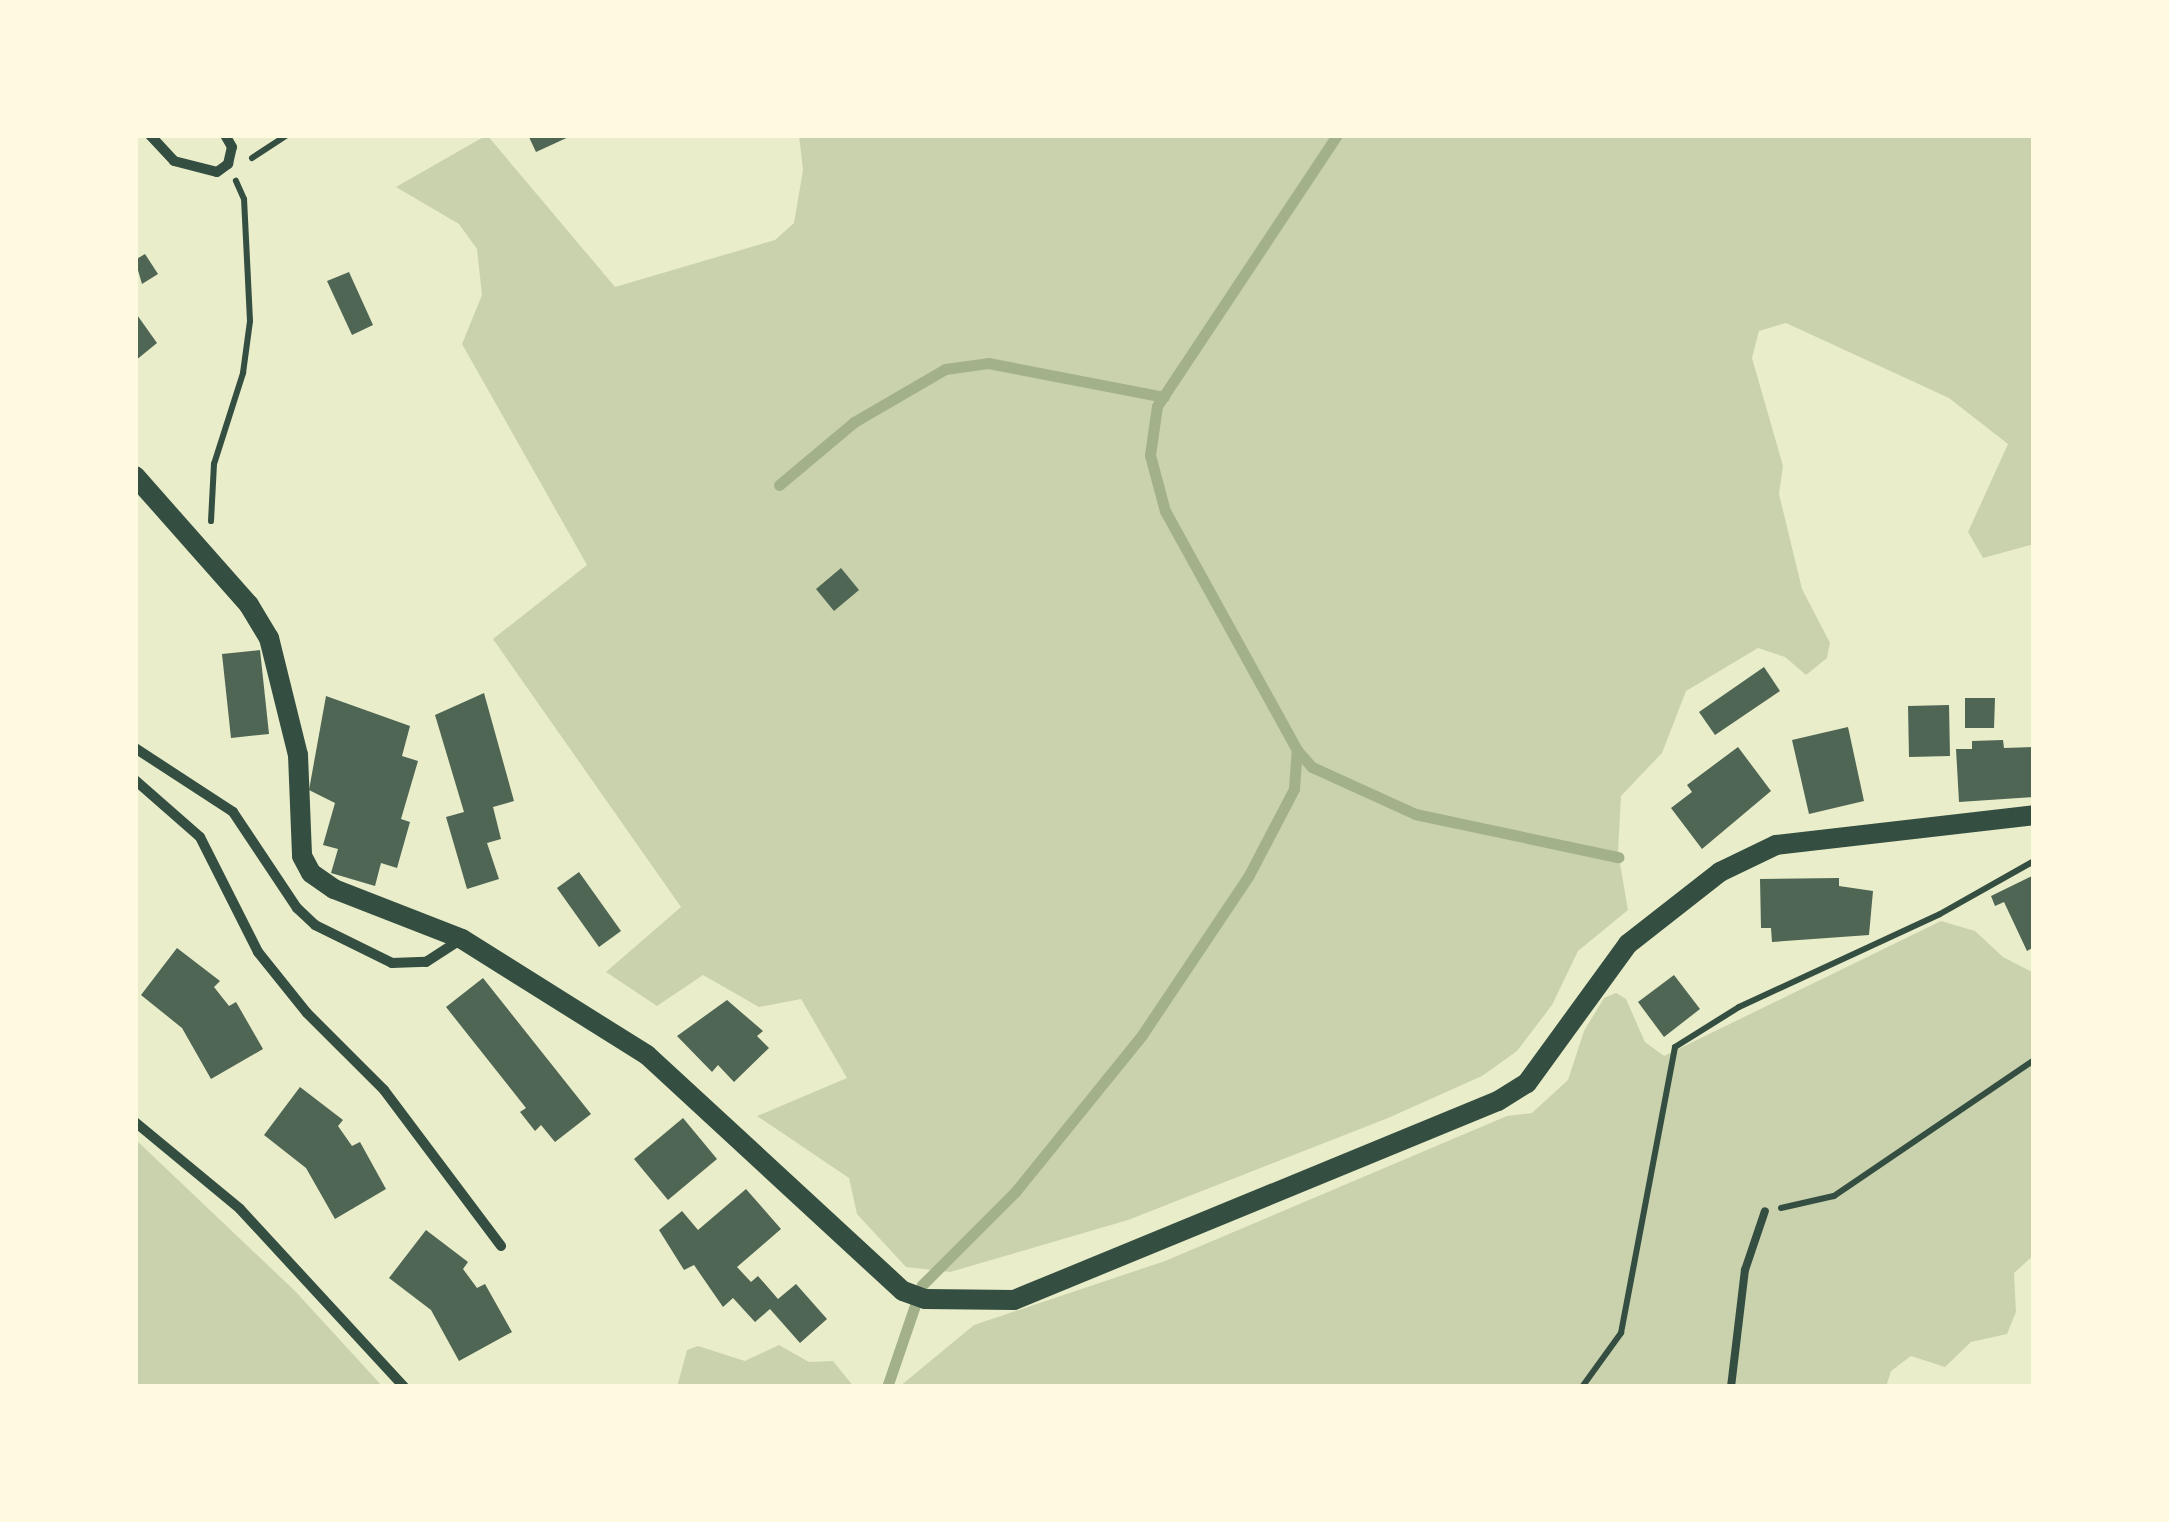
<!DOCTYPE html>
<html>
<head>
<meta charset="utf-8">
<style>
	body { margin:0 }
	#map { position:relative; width:2169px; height:1522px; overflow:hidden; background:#e9edc9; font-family:"PT Sans",sans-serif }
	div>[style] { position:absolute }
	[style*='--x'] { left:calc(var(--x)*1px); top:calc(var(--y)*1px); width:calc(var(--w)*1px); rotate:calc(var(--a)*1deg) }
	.green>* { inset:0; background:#cad2ad }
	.stream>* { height:11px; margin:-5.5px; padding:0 5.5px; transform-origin:5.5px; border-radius:5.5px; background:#a3b18a }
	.building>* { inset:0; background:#4f6655 }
	.path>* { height:6px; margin:-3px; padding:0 3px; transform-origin:3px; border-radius:3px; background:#344e41 }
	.service>* { height:8px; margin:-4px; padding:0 4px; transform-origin:4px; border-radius:4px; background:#344e41 }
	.minor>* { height:10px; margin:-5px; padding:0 5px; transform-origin:5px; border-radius:5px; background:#344e41 }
	.secondary>* { height:20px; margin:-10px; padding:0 10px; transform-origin:10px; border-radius:10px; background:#344e41 }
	span { translate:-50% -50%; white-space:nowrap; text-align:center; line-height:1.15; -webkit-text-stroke:8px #fefae0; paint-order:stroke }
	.frame { position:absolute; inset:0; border:138px solid #fefae0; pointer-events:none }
</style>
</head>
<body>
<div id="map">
	<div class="green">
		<div style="clip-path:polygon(487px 135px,615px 287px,775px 240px,794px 223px,803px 170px,799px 135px,2034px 135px,2034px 544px,1983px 558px,1968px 532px,2008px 444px,1949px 398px,1786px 323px,1759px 331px,1752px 358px,1783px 466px,1779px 494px,1802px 589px,1830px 643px,1827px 658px,1806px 675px,1785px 657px,1758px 648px,1686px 691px,1662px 753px,1621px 796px,1618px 852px,1628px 910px,1578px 951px,1552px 1005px,1517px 1051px,1482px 1076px,1388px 1118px,1128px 1220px,950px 1272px,906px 1267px,857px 1214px,849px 1178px,757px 1116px,847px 1078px,801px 999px,759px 1007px,703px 975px,657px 1006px,606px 972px,681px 907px,493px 639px,587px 565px,462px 344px,482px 295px,477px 249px,459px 224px,396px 187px)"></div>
		<div style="clip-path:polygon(1941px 921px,1975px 931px,2003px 957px,2034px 973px,2034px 1255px,2014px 1273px,2016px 1312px,2007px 1334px,1971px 1342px,1945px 1367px,1911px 1356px,1891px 1371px,1886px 1387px,899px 1387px,974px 1325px,1165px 1261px,1507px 1116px,1532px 1113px,1568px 1080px,1584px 1031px,1604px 998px,1616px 993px,1626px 999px,1645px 1042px,1664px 1056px)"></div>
		<div style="clip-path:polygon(135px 1139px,295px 1291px,383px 1387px,135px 1387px)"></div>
		<div style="clip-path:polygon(779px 1345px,809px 1362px,833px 1361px,854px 1387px,677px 1387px,687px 1350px,698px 1346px,745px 1361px)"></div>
	</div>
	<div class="stream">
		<div style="--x:779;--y:485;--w:98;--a:-40"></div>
		<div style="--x:854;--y:422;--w:105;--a:-30.2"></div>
		<div style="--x:945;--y:369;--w:43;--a:-7.9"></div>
		<div style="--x:988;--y:363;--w:179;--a:10.9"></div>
		<div style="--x:1297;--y:750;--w:23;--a:49"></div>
		<div style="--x:1312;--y:767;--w:113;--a:24.5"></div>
		<div style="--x:1415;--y:814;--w:208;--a:12"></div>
		<div style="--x:887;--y:1387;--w:108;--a:-71.1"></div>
		<div style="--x:922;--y:1285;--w:132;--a:-45"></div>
		<div style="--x:1015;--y:1192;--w:202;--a:-51"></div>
		<div style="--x:1142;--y:1035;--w:192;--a:-56.2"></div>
		<div style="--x:1249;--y:875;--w:97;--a:-62.4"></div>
		<div style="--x:1294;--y:789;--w:39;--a:-86"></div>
		<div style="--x:1297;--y:750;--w:273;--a:-118.9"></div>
		<div style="--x:1165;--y:511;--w:58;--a:-105"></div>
		<div style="--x:1150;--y:455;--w:49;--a:-81.9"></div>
		<div style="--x:1157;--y:406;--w:325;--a:-56.4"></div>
	</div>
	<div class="building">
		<div style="clip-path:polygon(528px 135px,573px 135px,536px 152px)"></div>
		<div style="clip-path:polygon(145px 254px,158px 274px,142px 284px,135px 260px)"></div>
		<div style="clip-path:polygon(349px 272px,373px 325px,352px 335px,327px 281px)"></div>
		<div style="clip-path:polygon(135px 312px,157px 343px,135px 361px)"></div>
		<div style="clip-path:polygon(841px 568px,859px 590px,834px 611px,816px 589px)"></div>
		<div style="clip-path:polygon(260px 650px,269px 734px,231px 738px,222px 654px)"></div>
		<div style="clip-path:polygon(1764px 667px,1780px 691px,1715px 735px,1699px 712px)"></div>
		<div style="clip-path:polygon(484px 693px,514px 801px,493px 807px,501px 839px,487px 843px,499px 879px,467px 889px,446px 817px,464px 812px,435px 715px)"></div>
		<div style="clip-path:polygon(326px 696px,410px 726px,402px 756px,418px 761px,401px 819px,410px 822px,397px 868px,381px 863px,375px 886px,331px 873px,338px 849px,323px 845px,335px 803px,309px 790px)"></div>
		<div style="clip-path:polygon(1965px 698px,1995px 698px,1994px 728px,1965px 728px)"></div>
		<div style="clip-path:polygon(1949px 705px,1950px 756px,1909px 757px,1908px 706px)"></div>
		<div style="clip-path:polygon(1848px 727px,1864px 801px,1809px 814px,1792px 740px)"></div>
		<div style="clip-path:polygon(2003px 740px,2004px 748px,2034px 747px,2034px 797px,1959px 802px,1956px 749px,1972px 749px,1972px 741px)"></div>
		<div style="clip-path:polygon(1738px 747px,1771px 791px,1702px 849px,1671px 808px,1692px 792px,1687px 785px)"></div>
		<div style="clip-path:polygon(579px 872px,621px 931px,599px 947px,557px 888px)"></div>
		<div style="clip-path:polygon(2034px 875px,2034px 947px,2027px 951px,2004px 902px,1995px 906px,1991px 896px)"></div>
		<div style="clip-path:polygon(1839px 878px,1839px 886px,1873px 891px,1869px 935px,1772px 942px,1771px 928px,1761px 928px,1760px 879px)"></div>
		<div style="clip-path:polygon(177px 948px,220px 981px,214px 987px,229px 1006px,236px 1002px,263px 1049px,211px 1079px,182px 1028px,141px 995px)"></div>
		<div style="clip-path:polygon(1674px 975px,1700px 1009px,1664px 1037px,1638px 1002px)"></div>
		<div style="clip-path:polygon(483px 978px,591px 1114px,555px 1142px,541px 1125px,535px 1131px,520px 1112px,526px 1108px,446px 1007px)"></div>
		<div style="clip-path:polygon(727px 1000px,763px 1031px,757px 1036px,769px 1048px,734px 1082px,718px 1065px,712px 1072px,677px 1036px)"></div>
		<div style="clip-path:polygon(300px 1087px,343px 1120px,338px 1126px,352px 1146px,360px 1142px,386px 1189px,335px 1219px,306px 1168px,264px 1135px)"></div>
		<div style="clip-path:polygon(683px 1118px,717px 1159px,668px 1200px,634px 1159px)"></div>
		<div style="clip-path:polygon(746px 1189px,781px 1229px,737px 1267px,751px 1282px,758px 1276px,778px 1299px,796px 1284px,827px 1319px,800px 1343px,770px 1309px,755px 1322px,733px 1298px,723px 1307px,694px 1265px,684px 1270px,659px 1230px,682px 1211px,698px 1230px)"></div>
		<div style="clip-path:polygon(426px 1230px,468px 1262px,463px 1269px,477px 1288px,485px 1284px,512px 1332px,459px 1361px,431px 1310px,389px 1278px)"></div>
	</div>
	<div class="path">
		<div style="--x:252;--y:158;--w:42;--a:-33.3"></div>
		<div style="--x:211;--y:521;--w:57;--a:-87"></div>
		<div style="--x:214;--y:464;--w:96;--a:-72.3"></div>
		<div style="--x:243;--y:373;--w:52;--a:-82.3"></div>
		<div style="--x:250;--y:321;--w:122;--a:-92.8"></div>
		<div style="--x:244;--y:199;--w:20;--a:-114"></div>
		<div style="--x:1781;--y:1208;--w:54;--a:-12.8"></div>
		<div style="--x:1834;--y:1196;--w:242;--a:-34.2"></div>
		<div style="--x:1582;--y:1387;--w:67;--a:-54.2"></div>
		<div style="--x:1621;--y:1333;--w:291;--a:-79.3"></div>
		<div style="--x:1675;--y:1047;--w:75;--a:-32"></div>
		<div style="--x:1739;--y:1007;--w:221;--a:-24.8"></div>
		<div style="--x:1940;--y:914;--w:108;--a:-29.4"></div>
	</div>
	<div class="service">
		<div style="--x:1731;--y:1387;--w:118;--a:-83.2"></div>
		<div style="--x:1745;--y:1270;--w:62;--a:-71.3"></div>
	</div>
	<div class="minor">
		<div style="--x:150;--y:135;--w:35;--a:47"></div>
		<div style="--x:174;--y:161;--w:44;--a:14.3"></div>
		<div style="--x:217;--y:172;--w:14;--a:-36"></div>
		<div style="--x:228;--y:164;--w:17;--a:-77"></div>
		<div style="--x:232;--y:147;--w:14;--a:-120"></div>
		<div style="--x:135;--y:748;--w:117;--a:33.1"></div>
		<div style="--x:233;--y:812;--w:115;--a:56.3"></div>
		<div style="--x:297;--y:908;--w:25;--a:43"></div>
		<div style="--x:315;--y:925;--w:86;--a:26.3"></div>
		<div style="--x:392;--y:963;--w:34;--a:-2"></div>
		<div style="--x:426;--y:962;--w:40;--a:-32.9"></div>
		<div style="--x:135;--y:780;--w:86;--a:41.2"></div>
		<div style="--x:200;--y:837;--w:129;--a:63.2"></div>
		<div style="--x:258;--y:952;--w:78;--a:51.2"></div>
		<div style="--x:307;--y:1013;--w:109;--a:45"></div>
		<div style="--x:384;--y:1090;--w:195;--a:53.1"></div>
		<div style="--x:135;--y:1122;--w:136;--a:39.6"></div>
		<div style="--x:240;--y:1209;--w:242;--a:47.3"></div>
	</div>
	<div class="secondary">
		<div style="--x:135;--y:476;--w:172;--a:48.5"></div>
		<div style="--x:249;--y:605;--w:39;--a:59"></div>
		<div style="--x:269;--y:638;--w:121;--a:76.1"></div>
		<div style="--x:298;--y:755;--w:101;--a:87.7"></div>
		<div style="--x:302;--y:856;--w:19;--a:62"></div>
		<div style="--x:311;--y:873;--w:28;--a:35"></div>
		<div style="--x:334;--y:889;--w:137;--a:21.3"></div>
		<div style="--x:462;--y:939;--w:218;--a:32.1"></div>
		<div style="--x:647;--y:1055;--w:348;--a:42.7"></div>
		<div style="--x:903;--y:1291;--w:23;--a:20"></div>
		<div style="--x:925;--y:1299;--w:89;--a:0.6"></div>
		<div style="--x:1014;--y:1300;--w:523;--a:-22.35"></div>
		<div style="--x:1498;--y:1101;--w:34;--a:-32"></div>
		<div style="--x:1527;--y:1083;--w:172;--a:-54"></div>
		<div style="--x:1628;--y:944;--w:117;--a:-38"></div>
		<div style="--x:1720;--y:872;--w:62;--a:-25.7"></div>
		<div style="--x:1776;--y:845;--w:260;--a:-6.6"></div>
	</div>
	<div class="frame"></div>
</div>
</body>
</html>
